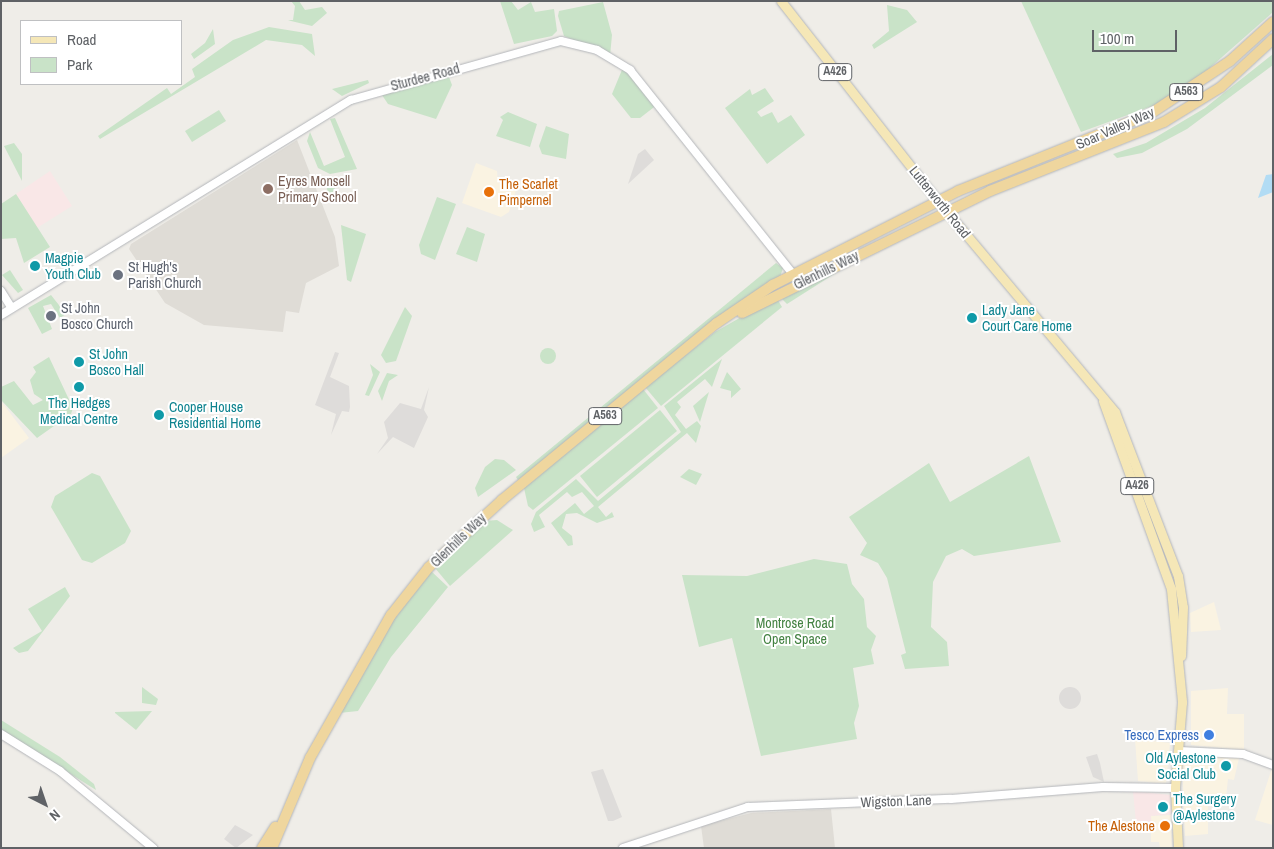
<!DOCTYPE html>
<html>
<head>
<meta charset="utf-8">
<style>
	body { margin:0 }
	#map { position:relative; width:1274px; height:849px; overflow:hidden; background:#efede8; font-family:"Archivo Narrow",sans-serif }
	div>[style] { position:absolute }
	[style*='--x'] { left:calc(var(--x)*1px); top:calc(var(--y)*1px); width:calc(var(--w)*1px); rotate:calc(var(--a)*1deg) }
	.commercial>* { inset:0; background:#faf3e2 }
	.industrial>* { inset:0; background:#dedcda }
	.round { border-radius:50% }
	.education>* { inset:0; background:#dfdcd6 }
	.medical>* { inset:0; background:#f9e7e7 }
	.green>* { inset:0; background:#c9e3c8 }
	.water>* { inset:0; background:#b2dcf4 }
	.roads { filter:drop-shadow(0 0 1px #b4b6ba) drop-shadow(0 0 1px #b4b6ba) }
	.secondary>* { height:8px; margin:-4px; padding:0 4px; transform-origin:4px; border-radius:4px; background:#fff }
	.primary>* { height:9px; margin:-4.5px; padding:0 4.5px; transform-origin:4.5px; border-radius:4.5px; background:#f5e7b7 }
	.highway>* { height:10px; margin:-5px; padding:0 5px; transform-origin:5px; border-radius:5px; background:#efd69e }
	.dots>* { width:14px; height:14px; translate:-50% -50%; box-sizing:border-box; border:2px solid #fff; border-radius:50% }
	span { translate:-50% -50%; white-space:nowrap; text-align:center; line-height:1.15; -webkit-text-stroke:4px #fff; paint-order:stroke }
	.shield-label span { padding:1px 4px; background:#fff; border:1px solid; border-radius:4px; -webkit-text-stroke-width:0 }
	.shield-label { font-size:12px; color:#5f6266; font-weight:700 }
	.street-label { font-size:14px; color:#5f6266 }
	.education-label { font-size:14px; color:#785e54 }
	.left { translate:0 -50%; text-align:left }
	.food-label { font-size:14px; color:#c56008 }
	.right { translate:-100% -50%; text-align:right }
	.culture-label { font-size:14px; color:#0d838f }
	.worship-label { font-size:14px; color:#5b616d }
	.park-label { font-size:14px; color:#438242 }
	.shop-label { font-size:14px; color:#366cbe }
	.frame { position:absolute; inset:0; border:2px solid #5f6266; pointer-events:none }
	.legend { position:absolute; left:20px; top:20px; width:162px; height:65px; box-sizing:border-box; background:#fff; border:1px solid #bfc0c2; margin:0; padding:6px 9px; list-style:none; font-size:15px; color:#5f6266 }
	.legend li { display:flex; align-items:center; gap:10px; height:25px }
	.legend b { width:25px; border:1px solid #bfc0c2 }
	.north { position:absolute; left:20px; top:779px; width:50px; height:50px; -webkit-text-stroke:4px #fff; paint-order:stroke; rotate:139deg; font-size:14px; font-weight:700; line-height:20px; text-align:center; color:#5f6266 }
	.north::after { content:''; display:block; margin:auto; width:18px; height:22px; background:#5f6266; clip-path:polygon(50% 0,100% 100%,50% 72%,0 100%) }
	.scale { position:absolute; left:1092px; top:30px; width:85px; height:22px; box-sizing:border-box; border:2px solid #5f6266; border-top:0; padding-left:6px; font-size:15px; line-height:18px; white-space:nowrap; color:#5f6266; -webkit-text-stroke:4px #fff; paint-order:stroke }
</style>
</head>
<body>
<div id="map">
	<div class="commercial">
		<div style="clip-path:polygon(476px 163px,497px 171px,498px 182px,516px 190px,509px 212px,501px 217px,462px 203px)"></div>
		<div style="clip-path:polygon(1px 401px,29px 438px,1px 458px)"></div>
		<div style="clip-path:polygon(1214px 602px,1221px 630px,1191px 632px,1190px 613px)"></div>
		<div style="clip-path:polygon(1228px 688px,1227px 714px,1244px 714px,1244px 750px,1191px 745px,1191px 691px)"></div>
		<div style="clip-path:polygon(1135px 739px,1170px 743px,1166px 784px,1138px 781px)"></div>
		<div style="clip-path:polygon(1205px 754px,1239px 758px,1234px 780px,1228px 779px,1226px 798px,1208px 800px,1208px 834px,1185px 836px,1182px 763px,1190px 756px)"></div>
		<div style="clip-path:polygon(1272px 768px,1273px 769px,1273px 825px,1255px 820px)"></div>
		<div style="clip-path:polygon(1171px 815px,1172px 848px,1160px 848px,1159px 842px,1151px 842px,1151px 816px)"></div>
	</div>
	<div class="industrial">
		<div style="clip-path:polygon(645px 149px,654px 160px,628px 184px,638px 154px)"></div>
		<div style="clip-path:polygon(335px 352px,339px 353px,330px 377px,349px 386px,350px 407px,349px 412px,342px 411px,331px 435px,336px 414px,315px 405px)"></div>
		<div style="clip-path:polygon(429px 387px,424px 410px,428px 417px,414px 448px,393px 437px,377px 454px,388px 438px,384px 422px,400px 403px,421px 409px)"></div>
		<div class="round" style="left:1059px;top:687px;width:22px;height:22px"></div>
		<div style="clip-path:polygon(1097px 754px,1100px 763px,1104px 782px,1093px 777px,1086px 757px)"></div>
		<div style="clip-path:polygon(603px 769px,622px 817px,613px 821px,608px 821px,591px 772px)"></div>
		<div style="clip-path:polygon(235px 825px,253px 835px,236px 848px,224px 839px)"></div>
	</div>
	<div class="education">
		<div style="clip-path:polygon(297px 140px,335px 237px,339px 266px,306px 283px,299px 313px,286px 311px,283px 332px,204px 325px,165px 303px,129px 249px,131px 244px)"></div>
		<div style="clip-path:polygon(831px 809px,835px 848px,704px 848px,701px 826px,751px 813px)"></div>
	</div>
	<div class="medical">
		<div style="clip-path:polygon(50px 171px,72px 206px,37px 228px,16px 194px)"></div>
		<div style="clip-path:polygon(1133px 791px,1170px 795px,1171px 814px,1151px 816px,1152px 832px,1137px 833px)"></div>
	</div>
	<div class="green">
		<div style="clip-path:polygon(291px 1px,299px 1px,305px 10px,322px 7px,327px 13px,312px 26px,291px 21px,288px 20px,293px 20px,295px 6px)"></div>
		<div style="clip-path:polygon(500px 1px,511px 1px,518px 10px,531px 2px,535px 12px,554px 9px,557px 31px,552px 36px,514px 44px)"></div>
		<div style="clip-path:polygon(1021px 1px,1273px 1px,1273px 12px,1196px 80px,1155px 105px,1081px 132px)"></div>
		<div style="clip-path:polygon(603px 2px,612px 35px,610px 56px,564px 36px,558px 16px,559px 11px)"></div>
		<div style="clip-path:polygon(887px 5px,907px 10px,917px 22px,874px 49px,872px 45px,889px 31px)"></div>
		<div style="clip-path:polygon(269px 27px,312px 34px,315px 56px,302px 45px,266px 40px,100px 139px,98px 136px,167px 88px,171px 94px,195px 77px,192px 69px,233px 40px)"></div>
		<div style="clip-path:polygon(213px 29px,215px 44px,194px 59px,191px 54px,205px 43px)"></div>
		<div style="clip-path:polygon(1273px 54px,1273px 65px,1187px 129px,1142px 153px,1117px 158px,1113px 154px,1146px 143px,1205px 108px)"></div>
		<div style="clip-path:polygon(624px 65px,658px 104px,640px 118px,631px 118px,612px 94px)"></div>
		<div style="clip-path:polygon(449px 77px,452px 85px,436px 119px,388px 104px,382px 95px)"></div>
		<div style="clip-path:polygon(368px 80px,369px 83px,342px 96px,332px 89px)"></div>
		<div style="clip-path:polygon(765px 88px,774px 101px,757px 112px,761px 117px,772px 112px,778px 123px,791px 115px,805px 135px,767px 164px,725px 108px,750px 89px,752px 95px)"></div>
		<div style="clip-path:polygon(219px 110px,226px 121px,192px 142px,185px 131px)"></div>
		<div style="clip-path:polygon(508px 112px,537px 124px,530px 147px,496px 136px,503px 120px,500px 117px)"></div>
		<div style="clip-path:polygon(335px 118px,357px 169px,330px 174px,318px 168px,307px 141px,310px 132px,324px 166px,345px 157px,330px 119px)"></div>
		<div style="clip-path:polygon(546px 126px,569px 134px,566px 159px,542px 154px,539px 146px)"></div>
		<div style="clip-path:polygon(14px 143px,22px 154px,22px 181px,4px 146px)"></div>
		<div style="clip-path:polygon(343px 177px,335px 188px,329px 199px,326px 184px)"></div>
		<div style="clip-path:polygon(16px 194px,50px 247px,24px 263px,16px 238px,1px 239px,1px 204px)"></div>
		<div style="clip-path:polygon(437px 197px,456px 204px,435px 260px,421px 254px,419px 245px)"></div>
		<div style="clip-path:polygon(341px 225px,366px 234px,351px 282px,347px 280px)"></div>
		<div style="clip-path:polygon(467px 227px,485px 234px,477px 262px,456px 254px)"></div>
		<div style="clip-path:polygon(776px 263px,783px 268px,780px 277px,518px 480px,516px 477px)"></div>
		<div style="clip-path:polygon(10px 270px,23px 290px,18px 293px,2px 275px)"></div>
		<div style="clip-path:polygon(839px 271px,787px 304px,782px 299px)"></div>
		<div style="clip-path:polygon(51px 295px,66px 314px,60px 318px,51px 304px,43px 306px,52px 329px,42px 334px,28px 308px)"></div>
		<div style="clip-path:polygon(776px 297px,782px 307px,661px 406px,645px 387px,715px 332px)"></div>
		<div style="clip-path:polygon(405px 307px,412px 316px,396px 361px,386px 363px,381px 355px)"></div>
		<div class="round" style="left:540px;top:348px;width:16px;height:16px"></div>
		<div style="clip-path:polygon(49px 357px,73px 408px,71px 414px,37px 438px,2px 401px,1px 387px,14px 381px,33px 405px,43px 400px,34px 394px,30px 380px,36px 372px,33px 367px)"></div>
		<div style="clip-path:polygon(722px 359px,712px 387px,705px 379px,677px 402px,681px 407px,675px 415px,686px 429px,697px 421px,701px 426px,696px 443px,687px 433px,598px 507px,606px 517px,612px 512px,614px 517px,597px 523px,577px 513px,566px 514px,562px 528px,572px 536px,573px 545px,568px 546px,551px 523px,575px 503px,584px 514px,594px 506px,582px 492px,572px 497px,567px 492px,539px 515px,545px 527px,534px 532px,531px 524px,536px 512px,576px 479px,598px 501px,681px 432px,664px 406px)"></div>
		<div style="clip-path:polygon(370px 364px,380px 372px,369px 396px,365px 395px,373px 375px)"></div>
		<div style="clip-path:polygon(727px 372px,741px 389px,731px 398px,731px 391px,720px 388px)"></div>
		<div style="clip-path:polygon(387px 373px,398px 375px,389px 381px,382px 401px,378px 391px)"></div>
		<div style="clip-path:polygon(643px 389px,658px 408px,533px 510px,528px 506px,524px 488px)"></div>
		<div style="clip-path:polygon(709px 392px,700px 422px,693px 406px)"></div>
		<div style="clip-path:polygon(660px 410px,677px 431px,597px 497px,580px 476px)"></div>
		<div style="clip-path:polygon(1029px 456px,1061px 542px,974px 556px,962px 549px,946px 556px,933px 582px,931px 627px,947px 642px,949px 666px,905px 669px,901px 655px,906px 653px,887px 578px,878px 563px,860px 555px,867px 543px,849px 517px,929px 463px,950px 502px)"></div>
		<div style="clip-path:polygon(504px 460px,516px 470px,478px 497px,475px 488px,485px 467px,495px 459px)"></div>
		<div style="clip-path:polygon(689px 469px,702px 474px,696px 485px,680px 477px)"></div>
		<div style="clip-path:polygon(92px 473px,100px 476px,131px 531px,125px 543px,92px 563px,82px 560px,51px 507px,55px 496px)"></div>
		<div style="clip-path:polygon(497px 520px,513px 530px,450px 586px,435px 568px,485px 521px)"></div>
		<div style="clip-path:polygon(814px 559px,847px 564px,852px 584px,864px 599px,867px 627px,876px 636px,871px 650px,874px 664px,853px 668px,859px 706px,854px 723px,857px 739px,761px 756px,732px 638px,699px 647px,682px 575px,747px 576px)"></div>
		<div style="clip-path:polygon(431px 571px,448px 587px,391px 657px,358px 711px,339px 713px,385px 631px)"></div>
		<div style="clip-path:polygon(65px 587px,70px 596px,28px 651px,19px 653px,13px 648px,42px 631px,28px 609px)"></div>
		<div style="clip-path:polygon(142px 687px,158px 699px,156px 705px,142px 703px)"></div>
		<div style="clip-path:polygon(152px 711px,136px 730px,115px 713px,115px 712px)"></div>
		<div style="clip-path:polygon(1px 720px,60px 757px,94px 784px,96px 790px,1px 730px)"></div>
	</div>
	<div class="water">
		<div style="clip-path:polygon(1273px 174px,1273px 192px,1258px 198px,1266px 175px)"></div>
	</div>
	<div class="roads">
		<div class="secondary">
			<div style="--x:1;--y:291;--w:19;--a:58"></div>
			<div style="--x:1;--y:315;--w:411;--a:-31.6"></div>
			<div style="--x:351;--y:100;--w:218;--a:-15.7"></div>
			<div style="--x:561;--y:41;--w:37;--a:14"></div>
			<div style="--x:597;--y:50;--w:39;--a:31"></div>
			<div style="--x:630;--y:70;--w:265;--a:51.4"></div>
			<div style="--x:1;--y:734;--w:70;--a:32.1"></div>
			<div style="--x:60;--y:771;--w:121;--a:39.6"></div>
			<div style="--x:1179;--y:751;--w:64;--a:2.7"></div>
			<div style="--x:1243;--y:754;--w:32;--a:20"></div>
			<div style="--x:623;--y:848;--w:132;--a:-18.2"></div>
			<div style="--x:748;--y:807;--w:203;--a:-2.3"></div>
			<div style="--x:951;--y:799;--w:152;--a:-4.5"></div>
			<div style="--x:1103;--y:787;--w:72;--a:0.8"></div>
		</div>
		<div class="primary">
			<div style="--x:781;--y:1;--w:254;--a:51.9"></div>
			<div style="--x:938;--y:201;--w:275;--a:50"></div>
			<div style="--x:1115;--y:412;--w:176;--a:69"></div>
			<div style="--x:1178;--y:576;--w:31;--a:81"></div>
			<div style="--x:1183;--y:607;--w:49;--a:92.3"></div>
			<div style="--x:1103;--y:401;--w:200;--a:70.1"></div>
			<div style="--x:1171;--y:589;--w:114;--a:84.4"></div>
			<div style="--x:1182;--y:702;--w:86;--a:94.7"></div>
			<div style="--x:1175;--y:788;--w:60;--a:87.1"></div>
		</div>
		<div class="highway">
			<div style="--x:742;--y:313;--w:276;--a:-26.2"></div>
			<div style="--x:990;--y:191;--w:187;--a:-21.6"></div>
			<div style="--x:1164;--y:122;--w:67;--a:-31.6"></div>
			<div style="--x:1221;--y:87;--w:71;--a:-42.7"></div>
			<div style="--x:262;--y:848;--w:25;--a:-58"></div>
			<div style="--x:272;--y:848;--w:98;--a:-67.1"></div>
			<div style="--x:310;--y:758;--w:164;--a:-60.5"></div>
			<div style="--x:391;--y:615;--w:61;--a:-51.6"></div>
			<div style="--x:429;--y:567;--w:99;--a:-42.5"></div>
			<div style="--x:502;--y:500;--w:278;--a:-39.5"></div>
			<div style="--x:717;--y:323;--w:68;--a:-34.2"></div>
			<div style="--x:773;--y:285;--w:208;--a:-26.9"></div>
			<div style="--x:958;--y:191;--w:207;--a:-21.9"></div>
			<div style="--x:1150;--y:114;--w:96;--a:-33.5"></div>
			<div style="--x:1230;--y:61;--w:58;--a:-42.2"></div>
		</div>
	</div>
	<div class="dots">
		<div style="left:268px;top:189px;background:#8d6e63"></div>
		<div style="left:489px;top:192px;background:#e8710a"></div>
		<div style="left:35px;top:266px;background:#0f9aa8"></div>
		<div style="left:118px;top:275px;background:#6b7280"></div>
		<div style="left:51px;top:316px;background:#6b7280"></div>
		<div style="left:972px;top:318px;background:#0f9aa8"></div>
		<div style="left:79px;top:362px;background:#0f9aa8"></div>
		<div style="left:79px;top:387px;background:#0f9aa8"></div>
		<div style="left:159px;top:415px;background:#0f9aa8"></div>
		<div style="left:1209px;top:735px;background:#3f7fe0"></div>
		<div style="left:1226px;top:766px;background:#0f9aa8"></div>
		<div style="left:1163px;top:807px;background:#0f9aa8"></div>
		<div style="left:1165px;top:826px;background:#e8710a"></div>
	</div>
	<div class="shield-label">
		<span style="left:835px;top:72px">A426</span>
		<span style="left:1186px;top:92px">A563</span>
		<span style="left:605px;top:416px">A563</span>
		<span style="left:1137px;top:486px">A426</span>
	</div>
	<div class="street-label">
		<span style="left:425px;top:77px;rotate:-15deg">Sturdee Road</span>
		<span style="left:1115px;top:128px;rotate:-24deg">Soar Valley Way</span>
		<span style="left:940px;top:202px;rotate:51deg">Lutterworth Road</span>
		<span style="left:826px;top:270px;rotate:-26deg">Glenhills Way</span>
		<span style="left:458px;top:540px;rotate:-44deg">Glenhills Way</span>
		<span style="left:896px;top:801px;rotate:-2deg">Wigston Lane</span>
	</div>
	<div class="education-label">
		<span class="left" style="left:278px;top:189px">Eyres Monsell<br>Primary School</span>
	</div>
	<div class="food-label">
		<span class="left" style="left:499px;top:192px">The Scarlet<br>Pimpernel</span>
		<span class="right" style="left:1155px;top:826px">The Alestone</span>
	</div>
	<div class="culture-label">
		<span class="left" style="left:45px;top:266px">Magpie<br>Youth Club</span>
		<span class="left" style="left:982px;top:318px">Lady Jane<br>Court Care Home</span>
		<span class="left" style="left:89px;top:362px">St John<br>Bosco Hall</span>
		<span style="left:79px;top:411px">The Hedges<br>Medical Centre</span>
		<span class="left" style="left:169px;top:415px">Cooper House<br>Residential Home</span>
		<span class="right" style="left:1216px;top:766px">Old Aylestone<br>Social Club</span>
		<span class="left" style="left:1173px;top:807px">The Surgery<br>@Aylestone</span>
	</div>
	<div class="worship-label">
		<span class="left" style="left:128px;top:275px">St Hugh's<br>Parish Church</span>
		<span class="left" style="left:61px;top:316px">St John<br>Bosco Church</span>
	</div>
	<div class="park-label">
		<span style="left:795px;top:631px">Montrose Road<br>Open Space</span>
	</div>
	<div class="shop-label">
		<span class="right" style="left:1199px;top:735px">Tesco Express</span>
	</div>
	<div class="frame"></div>
	<ul class="legend">
	<li><b style="height:6px;background:#f5e7b7"></b>Road</li>
	<li><b style="height:14px;background:#c9e3c8"></b>Park</li>
	</ul>
	<div class="north">N</div>
	<div class="scale">100 m</div>
</div>
</body>
</html>
